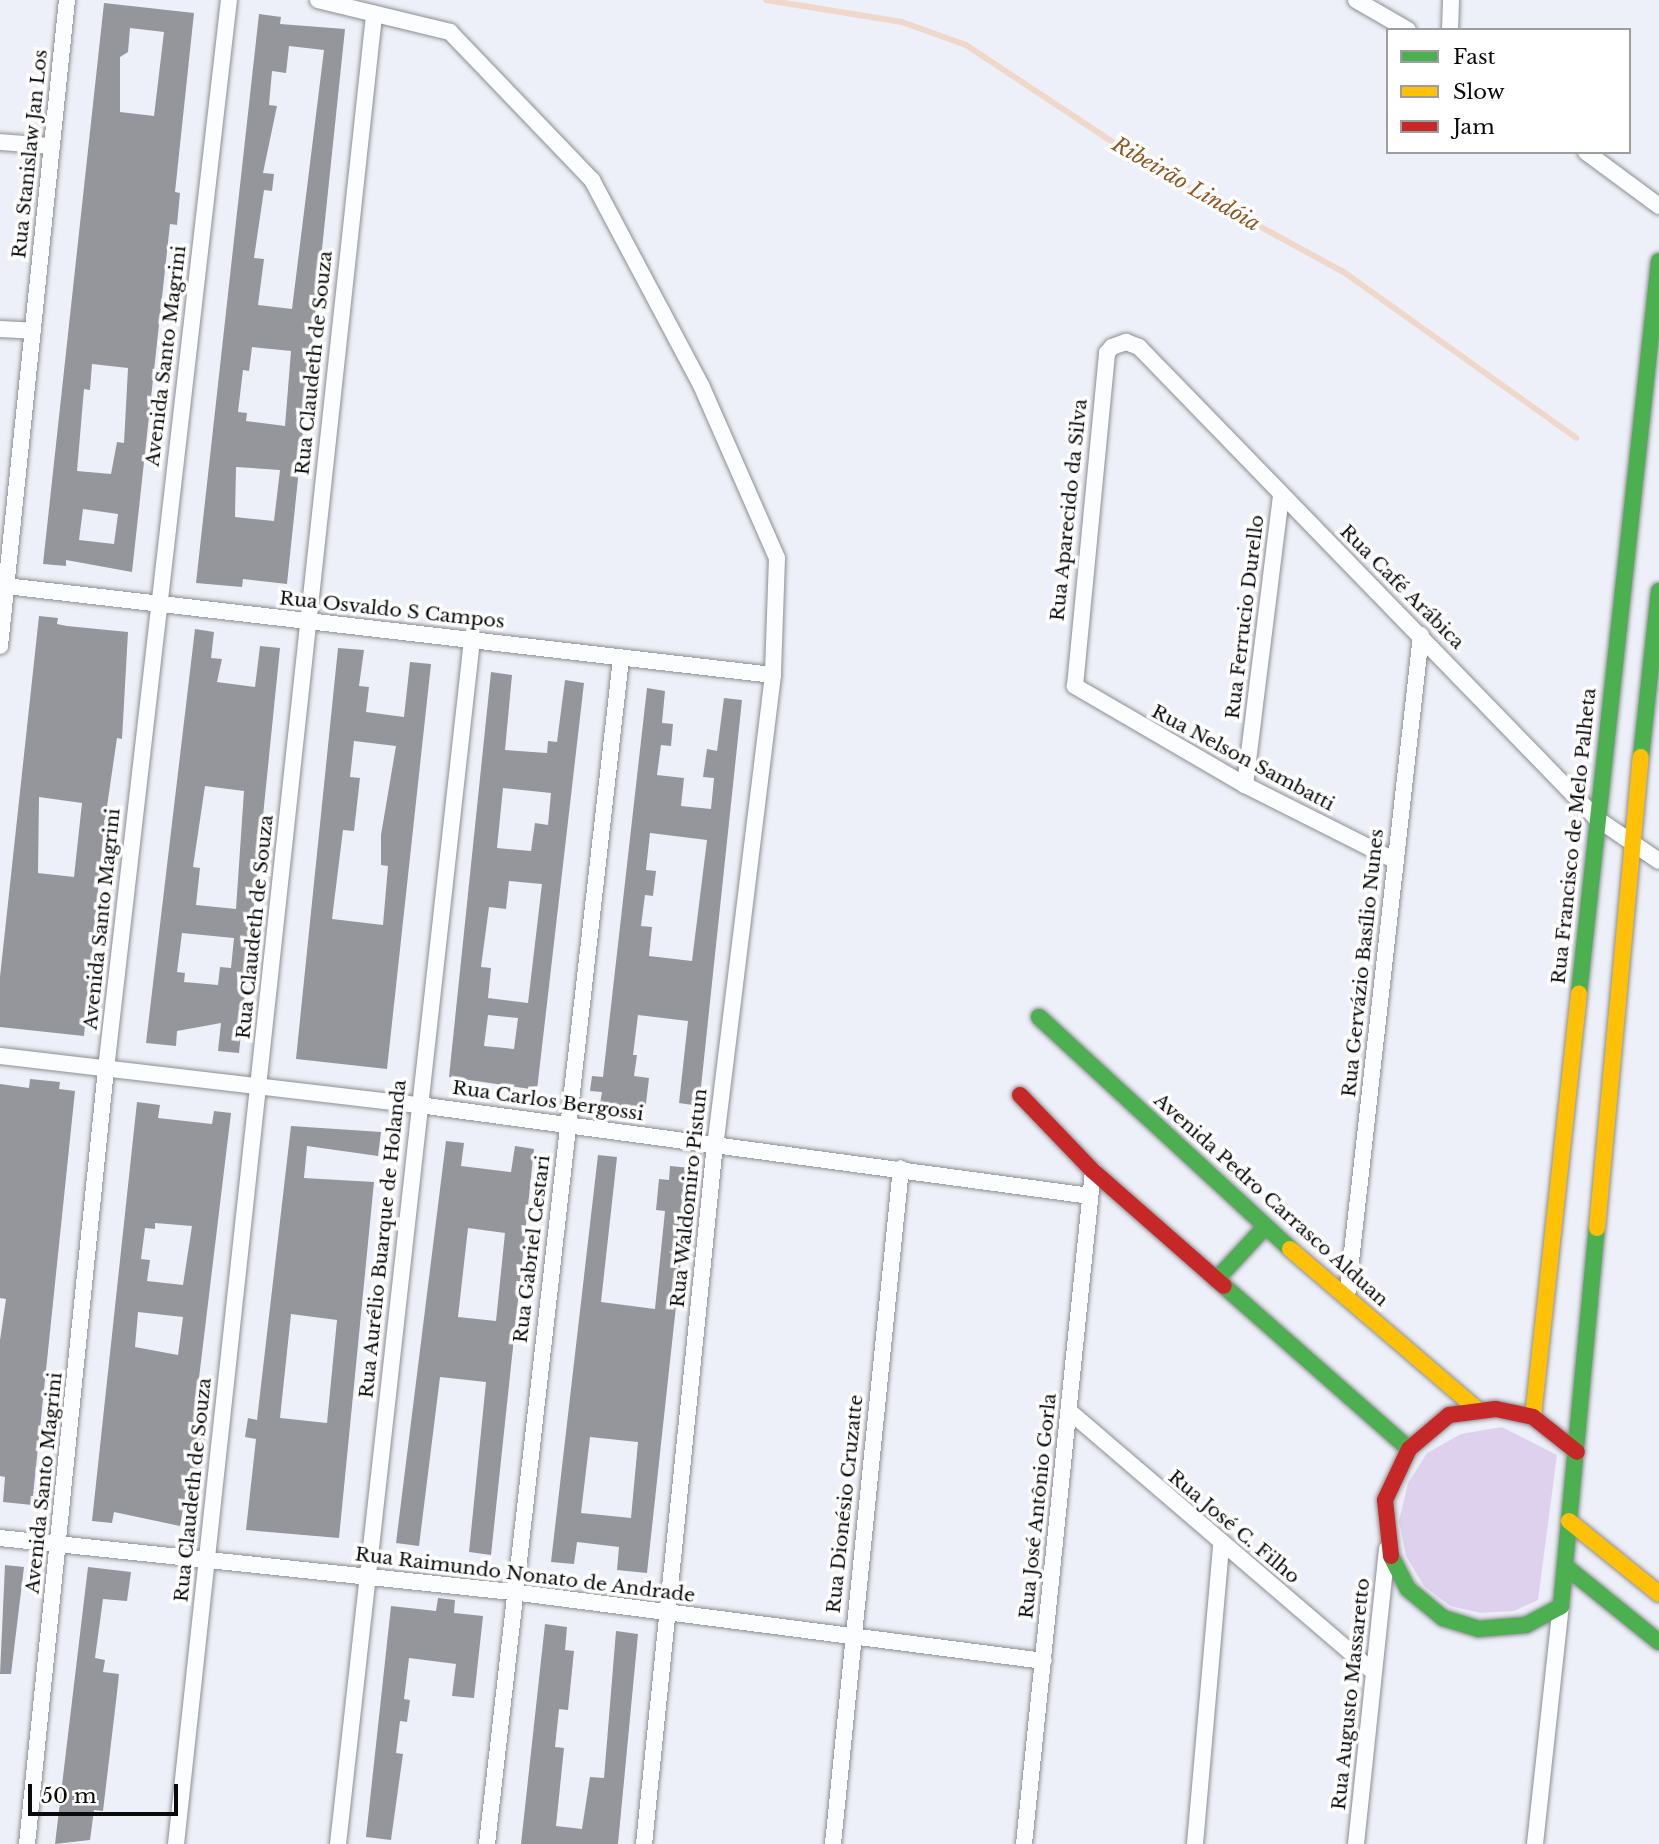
<!DOCTYPE html>
<html>
<head>
<meta charset="utf-8">
<style>
	body { margin:0 }
	#map { position:relative; width:1659px; height:1844px; overflow:hidden; background:#eef0f9; font-family:"Libre Baskerville",serif }
	div>[style] { position:absolute }
	[style*='--x'] { left:calc(var(--x)*1px); top:calc(var(--y)*1px); width:calc(var(--w)*1px); rotate:calc(var(--a)*1deg) }
	.green>* { inset:0; background:#ded1ed }
	.stream>* { height:6px; margin:-3px; padding:0 3px; transform-origin:3px; border-radius:3px; background:#efd8c9 }
	.building>* { inset:0; background:#94969c }
	.roads { filter:drop-shadow(0 0 2px #8d8e92) drop-shadow(0 0 2px #8d8e92) }
	.street>* { height:16px; margin:-8px; padding:0 8px; transform-origin:8px; border-radius:8px; background:#fcfdfe }
	.fast>* { height:16px; margin:-8px; padding:0 8px; transform-origin:8px; border-radius:8px; background:#4caf50 }
	.slow>* { height:16px; margin:-8px; padding:0 8px; transform-origin:8px; border-radius:8px; background:#ffc107 }
	.jam>* { height:16px; margin:-8px; padding:0 8px; transform-origin:8px; border-radius:8px; background:#c62828 }
	span { translate:-50% -50%; white-space:nowrap; text-align:center; line-height:1.15; -webkit-text-stroke:7px #fff; paint-order:stroke }
	.street-label { font-size:19px; color:#0a0a0a }
	.water-label { font-size:21px; color:#8e5822; font-style:italic }
	.legend { position:absolute; left:1386px; top:28px; width:245px; height:126px; box-sizing:border-box; background:#fff; border:2px solid #9d9d9d; margin:0; padding:9px 12px; list-style:none; font-size:21px; color:#0a0a0a }
	.legend li { display:flex; align-items:center; gap:14px; height:35px }
	.legend b { width:35px; border:2px solid #9d9d9d }
	.scale { position:absolute; left:28px; top:1784px; width:150px; height:32px; box-sizing:border-box; border:4px solid #0a0a0a; border-top:0; padding-left:9px; font-size:21px; line-height:24px; white-space:nowrap; color:#0a0a0a; -webkit-text-stroke:5px #fff; paint-order:stroke }
</style>
</head>
<body>
<div id="map">
	<div class="green">
		<div style="clip-path:polygon(1502px 1427px,1557px 1455px,1538px 1600px,1514px 1611px,1481px 1613px,1450px 1606px,1424px 1586px,1406px 1556px,1399px 1521px,1408px 1483px,1427px 1453px,1461px 1434px)"></div>
	</div>
	<div class="stream">
		<div style="--x:766;--y:0;--w:138;--a:9.2"></div>
		<div style="--x:902;--y:22;--w:68;--a:19.8"></div>
		<div style="--x:966;--y:45;--w:219;--a:33.5"></div>
		<div style="--x:1149;--y:166;--w:223;--a:28.6"></div>
		<div style="--x:1345;--y:273;--w:284;--a:35.5"></div>
	</div>
	<div class="building">
		<div style="clip-path:polygon(evenodd,104px 3px,194px 13px,175px 192px,180px 193px,177px 225px,170px 224px,132px 572px,66px 560px,66px 566px,43px 564px,104px 3px,130px 28px,164px 32px,154px 116px,120px 112px,120px 57px,128px 52px,130px 28px,104px 3px,92px 364px,128px 368px,124px 443px,117px 442px,111px 474px,77px 471px,84px 389px,90px 390px,92px 364px,104px 3px,83px 509px,118px 514px,114px 544px,79px 540px,83px 509px)"></div>
		<div style="clip-path:polygon(evenodd,259px 14px,281px 17px,280px 24px,345px 29px,287px 584px,243px 579px,242px 587px,196px 583px,259px 14px,289px 46px,324px 50px,292px 309px,258px 305px,264px 259px,254px 258px,264px 190px,272px 191px,274px 174px,263px 173px,277px 106px,269px 105px,272px 71px,286px 73px,289px 46px,259px 14px,252px 347px,291px 351px,285px 426px,246px 421px,247px 413px,238px 412px,243px 370px,249px 371px,252px 347px,259px 14px,236px 467px,280px 470px,274px 521px,235px 517px,236px 467px)"></div>
		<div style="clip-path:polygon(evenodd,39px 616px,58px 618px,57px 624px,67px 626px,128px 632px,122px 739px,117px 738px,104px 827px,84px 1036px,0 1027px,0 977px,39px 616px,39px 797px,82px 803px,74px 877px,38px 873px,39px 797px)"></div>
		<div style="clip-path:polygon(evenodd,195px 629px,214px 632px,211px 658px,222px 659px,217px 682px,255px 687px,260px 646px,280px 648px,239px 1053px,218px 1051px,221px 1023px,177px 1031px,176px 1046px,146px 1043px,195px 629px,205px 786px,244px 791px,236px 909px,196px 905px,200px 868px,193px 867px,205px 786px,195px 629px,182px 933px,234px 938px,231px 968px,220px 967px,218px 985px,184px 982px,185px 973px,177px 972px,182px 933px)"></div>
		<div style="clip-path:polygon(evenodd,338px 648px,364px 650px,359px 686px,369px 687px,366px 712px,404px 717px,410px 662px,431px 664px,387px 1069px,296px 1059px,338px 648px,354px 741px,396px 746px,381px 835px,381px 865px,388px 866px,383px 925px,332px 919px,343px 830px,354px 831px,360px 778px,350px 777px,354px 741px)"></div>
		<div style="clip-path:polygon(evenodd,491px 672px,512px 675px,505px 750px,547px 753px,548px 741px,557px 742px,565px 680px,584px 683px,537px 1090px,449px 1077px,491px 672px,503px 788px,551px 793px,548px 825px,535px 823px,531px 851px,497px 848px,503px 788px,491px 672px,509px 881px,542px 884px,528px 1003px,488px 998px,491px 968px,481px 967px,489px 907px,506px 909px,509px 881px,491px 672px,488px 1015px,518px 1018px,514px 1049px,484px 1046px,488px 1015px)"></div>
		<div style="clip-path:polygon(evenodd,647px 688px,665px 691px,662px 723px,673px 724px,671px 746px,661px 745px,657px 775px,684px 778px,681px 806px,711px 809px,714px 778px,703px 777px,707px 749px,717px 751px,724px 698px,742px 700px,699px 1106px,679px 1103px,688px 1021px,638px 1015px,633px 1055px,637px 1055px,634px 1076px,649px 1078px,645px 1112px,600px 1104px,602px 1092px,590px 1091px,592px 1076px,603px 1077px,647px 688px,650px 833px,707px 840px,692px 961px,649px 956px,652px 927px,641px 926px,645px 895px,653px 896px,656px 871px,646px 870px,650px 833px)"></div>
		<div style="clip-path:polygon(30px 1079px,60px 1082px,59px 1089px,75px 1091px,32px 1505px,3px 1502px,5px 1477px,0 1476px,0 1340px,6px 1299px,0 1298px,0 1084px,29px 1088px)"></div>
		<div style="clip-path:polygon(evenodd,137px 1102px,160px 1105px,158px 1118px,212px 1124px,214px 1111px,231px 1113px,192px 1436px,205px 1438px,201px 1469px,190px 1468px,180px 1526px,114px 1512px,112px 1523px,92px 1521px,137px 1102px,155px 1223px,192px 1226px,183px 1285px,147px 1281px,150px 1260px,141px 1259px,145px 1228px,155px 1229px,155px 1223px,137px 1102px,138px 1312px,183px 1317px,178px 1355px,135px 1347px,138px 1312px)"></div>
		<div style="clip-path:polygon(evenodd,291px 1126px,381px 1132px,378px 1156px,307px 1146px,304px 1178px,374px 1182px,339px 1538px,246px 1530px,256px 1439px,245px 1437px,248px 1418px,257px 1420px,291px 1126px,291px 1314px,337px 1320px,327px 1423px,280px 1418px,291px 1314px)"></div>
		<div style="clip-path:polygon(evenodd,446px 1141px,464px 1143px,461px 1166px,511px 1172px,515px 1146px,534px 1149px,491px 1555px,469px 1552px,486px 1382px,440px 1377px,419px 1546px,396px 1543px,446px 1141px,468px 1228px,505px 1233px,496px 1321px,458px 1317px,468px 1228px)"></div>
		<div style="clip-path:polygon(evenodd,598px 1155px,617px 1157px,601px 1302px,655px 1309px,665px 1211px,656px 1210px,659px 1179px,669px 1180px,670px 1166px,691px 1168px,647px 1573px,617px 1570px,619px 1547px,577px 1542px,574px 1564px,551px 1562px,598px 1155px,590px 1437px,638px 1442px,631px 1518px,581px 1513px,590px 1437px)"></div>
		<div style="clip-path:polygon(5px 1565px,24px 1567px,11px 1674px,0 1674px)"></div>
		<div style="clip-path:polygon(88px 1567px,131px 1572px,127px 1601px,103px 1599px,95px 1658px,105px 1660px,103px 1672px,119px 1674px,117px 1693px,103px 1811px,94px 1810px,90px 1840px,55px 1844px)"></div>
		<div style="clip-path:polygon(438px 1598px,455px 1600px,454px 1613px,483px 1616px,474px 1698px,452px 1696px,456px 1664px,409px 1658px,404px 1699px,410px 1700px,407px 1722px,400px 1721px,396px 1753px,403px 1754px,391px 1840px,366px 1837px,391px 1606px,436px 1611px)"></div>
		<div style="clip-path:polygon(545px 1624px,567px 1627px,565px 1650px,574px 1651px,568px 1710px,559px 1709px,555px 1747px,564px 1748px,556px 1826px,582px 1829px,590px 1777px,604px 1778px,616px 1631px,638px 1634px,618px 1844px,521px 1844px)"></div>
	</div>
	<div class="roads">
		<div class="street">
			<div style="--x:318;--y:0;--w:136;--a:13.6"></div>
			<div style="--x:450;--y:32;--w:205;--a:46.2"></div>
			<div style="--x:592;--y:180;--w:232;--a:62"></div>
			<div style="--x:701;--y:385;--w:189;--a:66.3"></div>
			<div style="--x:777;--y:558;--w:117;--a:92"></div>
			<div style="--x:773;--y:675;--w:473;--a:97"></div>
			<div style="--x:715;--y:1144;--w:704;--a:95.79"></div>
			<div style="--x:1356;--y:0;--w:60;--a:30"></div>
			<div style="--x:1450;--y:30;--w:30;--a:-88"></div>
			<div style="--x:0;--y:142;--w:52;--a:4.4"></div>
			<div style="--x:1586;--y:152;--w:91;--a:36.5"></div>
			<div style="--x:0;--y:329;--w:33;--a:3"></div>
			<div style="--x:6;--y:586;--w:772;--a:6.62"></div>
			<div style="--x:0;--y:646;--w:649;--a:-84.08"></div>
			<div style="--x:1245;--y:785;--w:290;--a:-82.9"></div>
			<div style="--x:1396;--y:861;--w:169;--a:-153.3"></div>
			<div style="--x:1245;--y:785;--w:197;--a:-149.8"></div>
			<div style="--x:1075;--y:686;--w:335;--a:-84.5"></div>
			<div style="--x:1107;--y:353;--w:8;--a:-50"></div>
			<div style="--x:1112;--y:347;--w:15;--a:-20"></div>
			<div style="--x:1126;--y:342;--w:14;--a:21"></div>
			<div style="--x:1139;--y:347;--w:656;--a:45.86"></div>
			<div style="--x:1596;--y:818;--w:76;--a:34.3"></div>
			<div style="--x:0;--y:1056;--w:422;--a:6.7"></div>
			<div style="--x:419;--y:1105;--w:677;--a:7.72"></div>
			<div style="--x:1347;--y:1297;--w:666;--a:-83.62"></div>
			<div style="--x:1069;--y:1411;--w:401;--a:40.6"></div>
			<div style="--x:0;--y:1538;--w:515;--a:6.02"></div>
			<div style="--x:512;--y:1592;--w:536;--a:7.39"></div>
			<div style="--x:27;--y:1844;--w:779;--a:-84.18"></div>
			<div style="--x:106;--y:1069;--w:1076;--a:-83.44"></div>
			<div style="--x:176;--y:1844;--w:1841;--a:-83.82"></div>
			<div style="--x:338;--y:1844;--w:1211;--a:-83.65"></div>
			<div style="--x:487;--y:1844;--w:1194;--a:-83.55"></div>
			<div style="--x:833;--y:1844;--w:679;--a:-84.26"></div>
			<div style="--x:1024;--y:1844;--w:677;--a:-84.15"></div>
			<div style="--x:1195;--y:1844;--w:299;--a:-85"></div>
			<div style="--x:1356;--y:1844;--w:297;--a:-84"></div>
			<div style="--x:1535;--y:1844;--w:239;--a:-83.8"></div>
		</div>
		<div class="fast">
			<div style="--x:1641;--y:757;--w:167;--a:-83.8"></div>
			<div style="--x:1579;--y:993;--w:736;--a:-83.76"></div>
			<div style="--x:1039;--y:1017;--w:342;--a:42.7"></div>
			<div style="--x:1216;--y:1280;--w:72;--a:-47.2"></div>
			<div style="--x:1224;--y:1286;--w:247;--a:41.4"></div>
			<div style="--x:1391;--y:1556;--w:37;--a:63"></div>
			<div style="--x:1408;--y:1589;--w:45;--a:39.6"></div>
			<div style="--x:1443;--y:1618;--w:37;--a:17"></div>
			<div style="--x:1478;--y:1629;--w:48;--a:-4.8"></div>
			<div style="--x:1526;--y:1625;--w:40;--a:-28"></div>
			<div style="--x:1561;--y:1606;--w:380;--a:-84.6"></div>
			<div style="--x:1565;--y:1566;--w:121;--a:39"></div>
		</div>
		<div class="slow">
			<div style="--x:1597;--y:1228;--w:473;--a:-84.7"></div>
			<div style="--x:1290;--y:1249;--w:249;--a:40.6"></div>
			<div style="--x:1533;--y:1417;--w:426;--a:-83.8"></div>
			<div style="--x:1569;--y:1521;--w:116;--a:39"></div>
		</div>
		<div class="jam">
			<div style="--x:1020;--y:1095;--w:105;--a:46.2"></div>
			<div style="--x:1093;--y:1171;--w:174;--a:41.3"></div>
			<div style="--x:1391;--y:1556;--w:56;--a:-96.1"></div>
			<div style="--x:1385;--y:1500;--w:56;--a:-64.8"></div>
			<div style="--x:1409;--y:1449;--w:52;--a:-40.4"></div>
			<div style="--x:1449;--y:1415;--w:47;--a:-7.3"></div>
			<div style="--x:1496;--y:1409;--w:38;--a:12"></div>
			<div style="--x:1533;--y:1417;--w:56;--a:38.5"></div>
		</div>
	</div>
	<div class="street-label">
		<span style="left:30px;top:154px;rotate:-84deg">Rua Stanislaw Jan Los</span>
		<span style="left:166px;top:356px;rotate:-83deg">Avenida Santo Magrini</span>
		<span style="left:314px;top:363px;rotate:-84deg">Rua Claudeth de Souza</span>
		<span style="left:1069px;top:510px;rotate:-84deg">Rua Aparecido da Silva</span>
		<span style="left:1402px;top:587px;rotate:45deg">Rua Café Arábica</span>
		<span style="left:392px;top:610px;rotate:6deg">Rua Osvaldo S Campos</span>
		<span style="left:1245px;top:617px;rotate:-83deg">Rua Ferrucio Durello</span>
		<span style="left:1243px;top:758px;rotate:28deg">Rua Nelson Sambatti</span>
		<span style="left:1574px;top:836px;rotate:-84deg">Rua Francisco de Melo Palheta</span>
		<span style="left:102px;top:919px;rotate:-84deg">Avenida Santo Magrini</span>
		<span style="left:255px;top:927px;rotate:-84deg">Rua Claudeth de Souza</span>
		<span style="left:1363px;top:963px;rotate:-84deg">Rua Gervázio Basílio Nunes</span>
		<span style="left:548px;top:1101px;rotate:8deg">Rua Carlos Bergossi</span>
		<span style="left:689px;top:1198px;rotate:-84deg">Rua Waldomiro Pistun</span>
		<span style="left:1271px;top:1200px;rotate:42deg">Avenida Pedro Carrasco Alduan</span>
		<span style="left:383px;top:1239px;rotate:-84deg">Rua Aurélio Buarque de Holanda</span>
		<span style="left:532px;top:1249px;rotate:-83deg">Rua Gabriel Cestari</span>
		<span style="left:44px;top:1483px;rotate:-84deg">Avenida Santo Magrini</span>
		<span style="left:193px;top:1490px;rotate:-84deg">Rua Claudeth de Souza</span>
		<span style="left:845px;top:1504px;rotate:-84deg">Rua Dionésio Cruzatte</span>
		<span style="left:1038px;top:1506px;rotate:-84deg">Rua José Antônio Gorla</span>
		<span style="left:1234px;top:1527px;rotate:40deg">Rua José C. Filho</span>
		<span style="left:525px;top:1575px;rotate:7deg">Rua Raimundo Nonato de Andrade</span>
		<span style="left:1351px;top:1694px;rotate:-84deg">Rua Augusto Massaretto</span>
	</div>
	<div class="water-label">
		<span style="left:1186px;top:184px;rotate:30deg">Ribeirão Lindóia</span>
	</div>
	<ul class="legend">
	<li><b style="height:9px;background:#4caf50"></b>Fast</li>
	<li><b style="height:9px;background:#ffc107"></b>Slow</li>
	<li><b style="height:9px;background:#c62828"></b>Jam</li>
	</ul>
	<div class="scale">50 m</div>
</div>
</body>
</html>
